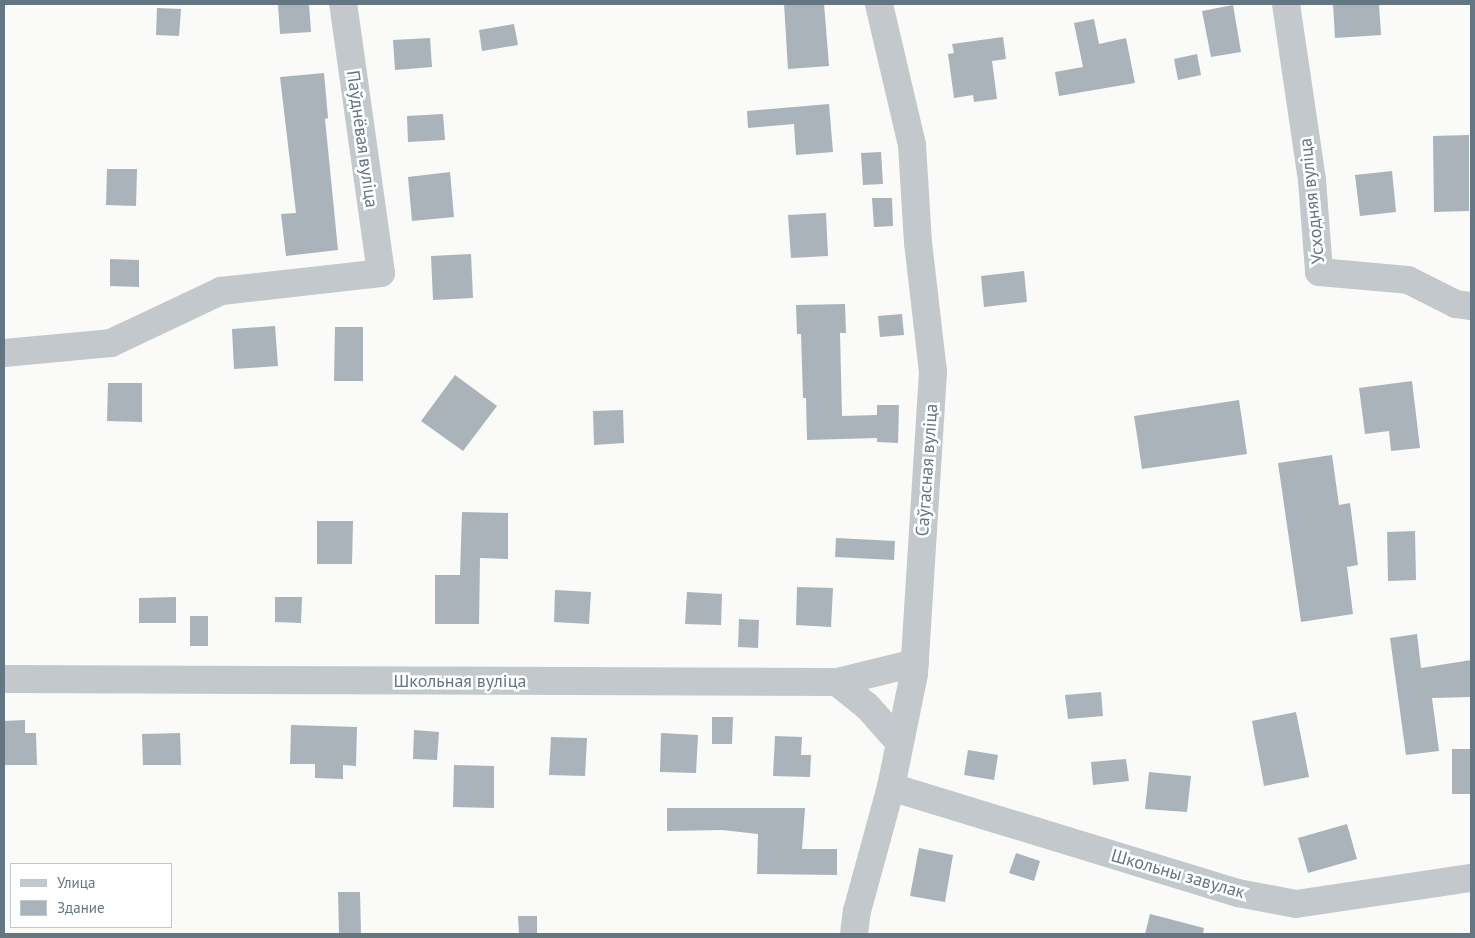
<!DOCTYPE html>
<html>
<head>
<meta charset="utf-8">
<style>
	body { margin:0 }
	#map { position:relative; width:1475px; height:938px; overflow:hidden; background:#fafaf8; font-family:"PT Sans",sans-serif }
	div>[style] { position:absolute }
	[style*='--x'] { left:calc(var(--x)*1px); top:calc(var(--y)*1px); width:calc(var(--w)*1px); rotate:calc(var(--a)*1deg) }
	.building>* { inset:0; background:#aab3b9 }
	.minor>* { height:28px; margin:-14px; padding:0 14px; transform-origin:14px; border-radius:14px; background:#c3c8cc }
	span { translate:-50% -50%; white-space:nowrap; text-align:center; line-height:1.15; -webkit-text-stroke:5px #fff; paint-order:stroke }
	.street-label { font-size:18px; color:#657683 }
	.frame { position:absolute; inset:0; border:5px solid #657683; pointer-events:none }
	.legend { position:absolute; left:10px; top:863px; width:162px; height:65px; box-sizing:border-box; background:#fff; border:1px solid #c1c8cd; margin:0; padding:6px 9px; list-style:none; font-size:15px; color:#657683 }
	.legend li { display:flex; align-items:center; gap:10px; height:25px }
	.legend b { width:25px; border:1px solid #c1c8cd }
</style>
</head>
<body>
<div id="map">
	<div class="building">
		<div style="clip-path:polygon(278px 4px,309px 4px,311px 32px,280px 34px)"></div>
		<div style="clip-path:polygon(784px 4px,824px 4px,829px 66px,788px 69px)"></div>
		<div style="clip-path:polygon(1333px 4px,1379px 4px,1381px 35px,1335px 38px)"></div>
		<div style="clip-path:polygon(1233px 5px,1241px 52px,1211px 57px,1202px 11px)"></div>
		<div style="clip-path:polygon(157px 8px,181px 9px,179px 36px,156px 35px)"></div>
		<div style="clip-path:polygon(1094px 19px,1099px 44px,1126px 38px,1135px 83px,1059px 96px,1055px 72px,1083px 67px,1074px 23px)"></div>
		<div style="clip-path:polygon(514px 24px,518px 45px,482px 51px,479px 30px)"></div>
		<div style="clip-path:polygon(1003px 37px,1006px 59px,992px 61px,997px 99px,974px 102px,973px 95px,954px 98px,948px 54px,954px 53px,952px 44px)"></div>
		<div style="clip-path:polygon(430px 38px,432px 67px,395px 70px,393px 40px)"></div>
		<div style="clip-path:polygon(1197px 54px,1201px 75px,1178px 80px,1174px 59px)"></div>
		<div style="clip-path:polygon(324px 73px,328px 118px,325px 119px,338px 250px,286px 256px,281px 214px,296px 213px,280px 77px)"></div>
		<div style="clip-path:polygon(829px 104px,833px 152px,796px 155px,794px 124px,748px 128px,747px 111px)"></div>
		<div style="clip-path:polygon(443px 114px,445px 140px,408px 142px,407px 116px)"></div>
		<div style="clip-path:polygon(1469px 135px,1469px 211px,1434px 212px,1433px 136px)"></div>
		<div style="clip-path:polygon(881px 152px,883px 184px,863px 185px,861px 153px)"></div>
		<div style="clip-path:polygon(107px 169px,137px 169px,136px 206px,106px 205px)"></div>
		<div style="clip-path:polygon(1392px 171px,1396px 212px,1360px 216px,1355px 175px)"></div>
		<div style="clip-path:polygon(450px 172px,454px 217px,412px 221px,408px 177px)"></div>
		<div style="clip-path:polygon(872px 198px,892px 198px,893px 226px,874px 227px)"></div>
		<div style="clip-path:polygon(826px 213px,828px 256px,791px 258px,788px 215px)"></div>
		<div style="clip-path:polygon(471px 254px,473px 298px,433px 300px,431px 256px)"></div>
		<div style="clip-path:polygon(110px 259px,139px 260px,139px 287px,110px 286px)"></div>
		<div style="clip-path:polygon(1024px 271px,1027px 302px,984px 307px,981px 276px)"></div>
		<div style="clip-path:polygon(845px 304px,846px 333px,840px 333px,842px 416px,877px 415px,877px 405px,899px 405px,898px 443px,877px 442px,877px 438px,807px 440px,806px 398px,803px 398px,801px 334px,797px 334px,796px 305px)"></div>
		<div style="clip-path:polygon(902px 314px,904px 335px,880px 337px,878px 316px)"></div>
		<div style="clip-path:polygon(275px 326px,278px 366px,234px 369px,232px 329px)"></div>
		<div style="clip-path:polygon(335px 327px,363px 327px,363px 381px,334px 381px)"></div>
		<div style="clip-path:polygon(455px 375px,497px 406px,463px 451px,421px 421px)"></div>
		<div style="clip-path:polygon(1412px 381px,1420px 448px,1391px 451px,1389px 431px,1365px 434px,1359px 388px)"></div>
		<div style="clip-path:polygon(108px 383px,142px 383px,142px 422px,107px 421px)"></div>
		<div style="clip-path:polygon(1239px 400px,1247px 454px,1142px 469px,1134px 416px)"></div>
		<div style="clip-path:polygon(623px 410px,624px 443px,594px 445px,593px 411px)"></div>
		<div style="clip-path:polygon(1332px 455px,1339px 505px,1350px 503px,1358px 565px,1347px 567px,1353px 614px,1301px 622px,1278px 463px)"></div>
		<div style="clip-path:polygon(462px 512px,508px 513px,508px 559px,480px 558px,479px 624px,435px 624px,435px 575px,460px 575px)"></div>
		<div style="clip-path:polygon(317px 521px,353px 521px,352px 564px,317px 564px)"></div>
		<div style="clip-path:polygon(1415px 531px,1416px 580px,1388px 581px,1387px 532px)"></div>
		<div style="clip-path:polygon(836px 538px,895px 541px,894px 560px,835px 557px)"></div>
		<div style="clip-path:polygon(797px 587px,833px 588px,831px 627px,796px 625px)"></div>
		<div style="clip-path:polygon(555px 590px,591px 592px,589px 624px,554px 622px)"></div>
		<div style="clip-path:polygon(687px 592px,722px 594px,721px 625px,685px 624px)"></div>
		<div style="clip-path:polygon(176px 597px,176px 623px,139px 623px,139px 598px)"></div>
		<div style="clip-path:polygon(275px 597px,302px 597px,301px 623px,275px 622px)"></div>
		<div style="clip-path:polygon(190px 616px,208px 616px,208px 646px,190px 646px)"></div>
		<div style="clip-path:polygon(739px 619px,759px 620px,758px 648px,738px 647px)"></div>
		<div style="clip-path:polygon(1417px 634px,1421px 668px,1471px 660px,1471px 697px,1432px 698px,1439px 751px,1406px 755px,1390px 638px)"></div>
		<div style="clip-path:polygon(1101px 692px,1103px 716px,1068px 719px,1065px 695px)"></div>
		<div style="clip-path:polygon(1296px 712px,1309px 777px,1264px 786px,1252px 721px)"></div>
		<div style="clip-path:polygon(712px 717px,733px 717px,732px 744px,712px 744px)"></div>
		<div style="clip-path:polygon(25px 720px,25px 733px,36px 733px,37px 765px,4px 765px,4px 721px)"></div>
		<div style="clip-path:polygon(291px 725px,357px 727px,356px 766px,343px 765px,343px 779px,315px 778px,315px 764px,290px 764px)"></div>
		<div style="clip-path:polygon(414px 730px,439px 732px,437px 760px,413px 759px)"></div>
		<div style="clip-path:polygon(180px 733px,181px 765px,143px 765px,142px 734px)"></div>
		<div style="clip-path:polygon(661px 733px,698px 735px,696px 773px,660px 772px)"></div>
		<div style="clip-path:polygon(775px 736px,802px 737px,801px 755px,811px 755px,810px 777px,773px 776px)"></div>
		<div style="clip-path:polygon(551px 737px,587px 738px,585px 776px,549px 775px)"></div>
		<div style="clip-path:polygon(1452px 749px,1471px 749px,1471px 794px,1452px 794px)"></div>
		<div style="clip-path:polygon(968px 750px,998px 755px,994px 780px,964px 775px)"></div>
		<div style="clip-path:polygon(1126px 759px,1129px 781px,1093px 785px,1091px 762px)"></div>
		<div style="clip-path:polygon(454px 765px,494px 766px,494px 808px,453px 807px)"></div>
		<div style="clip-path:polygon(1149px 772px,1191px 776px,1187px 812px,1145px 809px)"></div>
		<div style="clip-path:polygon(667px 808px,805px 808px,802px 849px,837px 849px,837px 875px,757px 874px,758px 834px,722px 830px,667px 831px)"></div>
		<div style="clip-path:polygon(1347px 824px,1357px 859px,1308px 873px,1298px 838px)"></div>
		<div style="clip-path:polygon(919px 848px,953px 855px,945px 902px,910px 896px)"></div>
		<div style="clip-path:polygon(1016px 853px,1040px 861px,1034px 881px,1009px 873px)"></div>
		<div style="clip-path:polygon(338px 892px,360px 892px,361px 933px,339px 934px)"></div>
		<div style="clip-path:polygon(1150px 914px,1204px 928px,1203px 934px,1145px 934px)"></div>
		<div style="clip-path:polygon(518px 916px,537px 916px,537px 934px,519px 934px)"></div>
	</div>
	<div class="minor">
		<div style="--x:1286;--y:4;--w:178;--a:81.6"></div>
		<div style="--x:1312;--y:180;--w:92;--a:85.6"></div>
		<div style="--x:1319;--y:272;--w:89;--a:5.1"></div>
		<div style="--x:1408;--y:280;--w:54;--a:26.6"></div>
		<div style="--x:1456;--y:304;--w:15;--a:8"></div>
		<div style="--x:4;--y:353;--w:107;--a:-5.3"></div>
		<div style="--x:111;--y:343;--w:122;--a:-25.3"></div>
		<div style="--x:221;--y:291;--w:161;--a:-6.4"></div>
		<div style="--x:381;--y:273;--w:272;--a:-98"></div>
		<div style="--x:4;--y:679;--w:833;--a:0.21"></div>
		<div style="--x:837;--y:682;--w:80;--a:-13.7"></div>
		<div style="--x:837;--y:682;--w:38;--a:39"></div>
		<div style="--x:867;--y:706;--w:48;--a:48.4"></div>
		<div style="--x:891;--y:787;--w:363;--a:17"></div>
		<div style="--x:1238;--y:893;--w:59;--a:10.7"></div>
		<div style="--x:1296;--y:904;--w:177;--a:-8.5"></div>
		<div style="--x:854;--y:934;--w:23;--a:-83"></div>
		<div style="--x:857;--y:911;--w:129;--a:-74.7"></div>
		<div style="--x:891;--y:787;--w:115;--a:-78.5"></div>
		<div style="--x:914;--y:674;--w:303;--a:-86.4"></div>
		<div style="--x:933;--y:372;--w:130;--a:-96.6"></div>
		<div style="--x:918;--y:243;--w:98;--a:-93.5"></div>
		<div style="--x:912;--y:145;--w:145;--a:-103.2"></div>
	</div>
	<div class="street-label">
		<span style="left:362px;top:139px;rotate:82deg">Паўднёвая вуліца</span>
		<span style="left:1312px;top:201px;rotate:-96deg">Усходняя вуліца</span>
		<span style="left:927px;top:470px;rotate:-86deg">Саўгасная вуліца</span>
		<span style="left:460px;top:681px">Школьная вуліца</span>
		<span style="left:1178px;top:874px;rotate:16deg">Школьны завулак</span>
	</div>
	<div class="frame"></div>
	<ul class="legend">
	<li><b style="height:6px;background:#c3c8cc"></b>Улица</li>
	<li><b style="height:14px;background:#aab3b9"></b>Здание</li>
	</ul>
</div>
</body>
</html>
